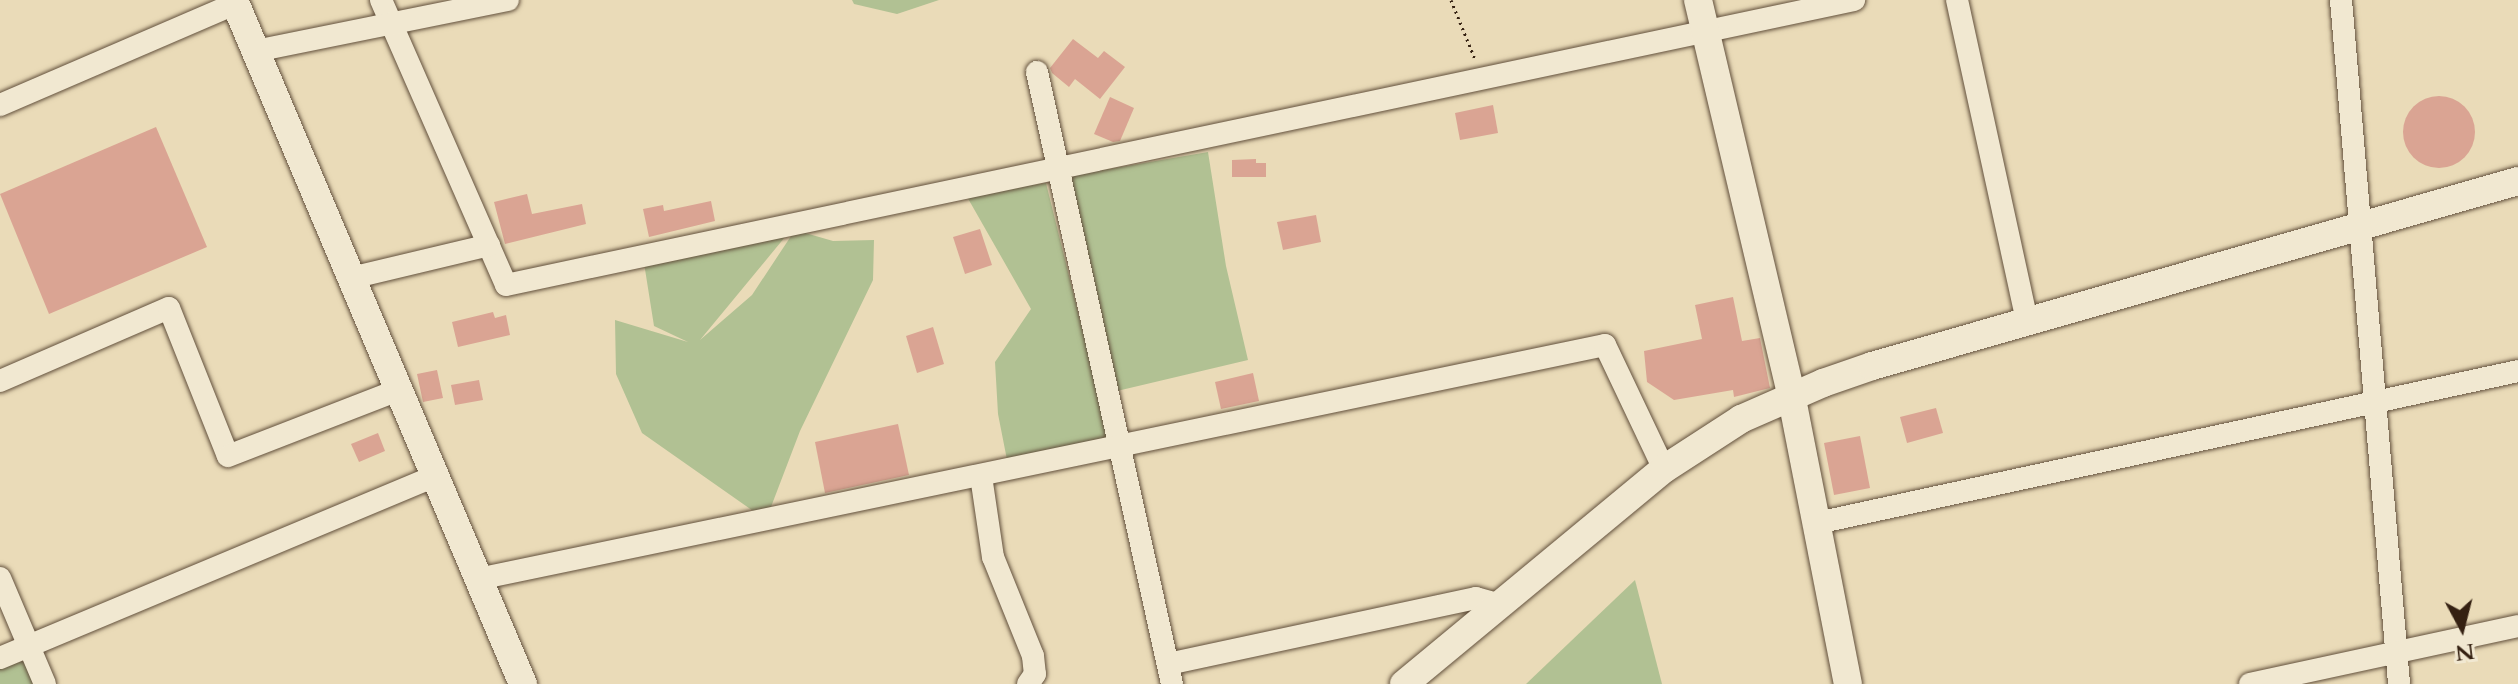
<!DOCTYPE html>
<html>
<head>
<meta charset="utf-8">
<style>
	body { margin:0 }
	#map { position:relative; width:2518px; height:684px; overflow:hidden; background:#eadbb8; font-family:Cardo,serif }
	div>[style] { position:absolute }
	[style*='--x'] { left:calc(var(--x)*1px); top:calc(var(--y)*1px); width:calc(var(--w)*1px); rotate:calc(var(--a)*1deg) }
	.green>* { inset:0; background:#b1c193 }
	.building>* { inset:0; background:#daa493 }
	.round { border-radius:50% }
	.path>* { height:3px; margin-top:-1.5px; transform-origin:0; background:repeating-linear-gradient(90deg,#352112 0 2px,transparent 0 6px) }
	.roads { filter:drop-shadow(0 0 2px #62503c) drop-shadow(0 0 2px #62503c) }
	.minor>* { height:22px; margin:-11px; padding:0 11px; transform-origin:11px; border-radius:11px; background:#f1e8d1 }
	.tertiary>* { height:28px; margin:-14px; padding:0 14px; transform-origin:14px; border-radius:14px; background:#f1e8d1 }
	span { translate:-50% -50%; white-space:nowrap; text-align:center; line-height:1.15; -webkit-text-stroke:8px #f1e8d1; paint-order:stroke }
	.north { position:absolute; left:2422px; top:588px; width:80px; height:80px; -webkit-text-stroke:6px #f1e8d1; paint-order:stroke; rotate:173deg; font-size:22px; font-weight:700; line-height:32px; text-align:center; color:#352112 }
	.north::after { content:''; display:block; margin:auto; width:28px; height:36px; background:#352112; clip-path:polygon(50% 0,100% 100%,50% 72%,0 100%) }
</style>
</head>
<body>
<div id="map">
	<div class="green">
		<div style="clip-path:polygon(852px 0,939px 0,897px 14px,854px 4px)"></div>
		<div style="clip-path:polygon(1208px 152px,1226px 266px,1248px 360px,1117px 391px,1068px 176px)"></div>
		<div style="clip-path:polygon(1046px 183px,1110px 441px,1009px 470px,998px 414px,995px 362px,1031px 309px,966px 195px)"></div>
		<div style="clip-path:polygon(795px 230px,833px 241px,874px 240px,873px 280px,800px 431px,766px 520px,642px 433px,616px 374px,615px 320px,688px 342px,654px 326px,644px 263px,790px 231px,700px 340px,752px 295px)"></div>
		<div style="clip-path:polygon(1635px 580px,1662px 684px,1526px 684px)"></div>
		<div style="clip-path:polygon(28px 645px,45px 684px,0 684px,0 658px)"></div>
	</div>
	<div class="building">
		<div style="clip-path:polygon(1073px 39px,1098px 58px,1104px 51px,1125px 67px,1100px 99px,1075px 79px,1069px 87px,1052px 73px,1050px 68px)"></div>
		<div class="round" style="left:2403px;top:96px;width:72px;height:72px"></div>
		<div style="clip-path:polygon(1110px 97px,1134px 108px,1120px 141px,1113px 142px,1094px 134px)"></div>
		<div style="clip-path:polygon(1493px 105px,1498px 133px,1460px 140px,1455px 113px)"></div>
		<div style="clip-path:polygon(156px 127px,207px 247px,49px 314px,0 194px)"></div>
		<div style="clip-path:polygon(1256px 159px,1256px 163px,1266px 163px,1266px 177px,1232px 177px,1232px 160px)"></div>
		<div style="clip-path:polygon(527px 194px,532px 214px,582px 204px,586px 224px,505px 244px,494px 202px)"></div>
		<div style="clip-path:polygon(711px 201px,715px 221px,649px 237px,643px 209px,663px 205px,664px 211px)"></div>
		<div style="clip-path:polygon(1316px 215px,1321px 242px,1283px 250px,1277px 222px)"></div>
		<div style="clip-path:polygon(980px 229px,992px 265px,965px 274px,953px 237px)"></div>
		<div style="clip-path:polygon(1733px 297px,1742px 341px,1760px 338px,1770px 388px,1734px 397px,1733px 390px,1674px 400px,1647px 382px,1644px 351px,1702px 339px,1695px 305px)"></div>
		<div style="clip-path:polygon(493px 312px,495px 318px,506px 315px,510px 335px,458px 347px,452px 322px)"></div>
		<div style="clip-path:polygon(933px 327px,944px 364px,917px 373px,906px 336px)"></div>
		<div style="clip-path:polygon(437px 370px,443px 398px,423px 402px,417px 374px)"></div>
		<div style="clip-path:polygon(1253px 373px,1259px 401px,1221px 409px,1215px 382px)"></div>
		<div style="clip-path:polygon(479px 380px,483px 400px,455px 405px,451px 385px)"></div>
		<div style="clip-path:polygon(1936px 408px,1943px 433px,1907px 443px,1900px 417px)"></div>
		<div style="clip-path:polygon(898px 424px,909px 475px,825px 493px,815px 442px)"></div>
		<div style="clip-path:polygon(378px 433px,385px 451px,359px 462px,351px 444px)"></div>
		<div style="clip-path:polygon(1860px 436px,1870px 488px,1834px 495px,1824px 443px)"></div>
	</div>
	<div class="path">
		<div style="--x:1451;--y:0;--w:64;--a:67.9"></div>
	</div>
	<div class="roads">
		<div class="minor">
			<div style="--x:381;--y:0;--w:311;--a:66.3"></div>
			<div style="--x:506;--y:285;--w:1378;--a:-11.94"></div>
			<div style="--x:1957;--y:0;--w:330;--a:77.7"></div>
			<div style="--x:2341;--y:0;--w:686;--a:85.15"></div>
			<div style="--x:255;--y:51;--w:258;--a:-11.4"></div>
			<div style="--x:1037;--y:72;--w:627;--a:77.56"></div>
			<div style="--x:0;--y:105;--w:256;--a:-23.3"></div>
			<div style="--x:351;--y:278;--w:142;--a:-13.4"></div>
			<div style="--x:0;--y:381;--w:184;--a:-23.4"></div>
			<div style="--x:169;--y:308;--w:159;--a:68.3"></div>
			<div style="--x:228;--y:456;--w:182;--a:-21.2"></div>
			<div style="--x:981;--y:476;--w:82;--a:81.6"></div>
			<div style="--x:993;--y:557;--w:107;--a:68"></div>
			<div style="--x:1033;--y:656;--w:18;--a:84"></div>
			<div style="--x:1035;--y:674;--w:12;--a:125"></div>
			<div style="--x:1817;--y:523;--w:717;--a:-12.23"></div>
			<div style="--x:0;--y:578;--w:115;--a:67"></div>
			<div style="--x:478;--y:579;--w:1151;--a:-11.73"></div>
			<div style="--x:1605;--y:345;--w:137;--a:64.6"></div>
			<div style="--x:0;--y:658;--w:472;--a:-22.7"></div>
			<div style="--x:1168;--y:664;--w:315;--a:-12.1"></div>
			<div style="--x:1476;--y:598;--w:25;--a:16"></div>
			<div style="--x:2250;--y:684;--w:274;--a:-12.2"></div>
		</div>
		<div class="tertiary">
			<div style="--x:234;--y:0;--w:743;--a:67.1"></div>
			<div style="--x:1698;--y:0;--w:410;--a:76.7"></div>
			<div style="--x:1792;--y:399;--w:290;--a:78.9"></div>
			<div style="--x:1404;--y:684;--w:337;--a:-39.6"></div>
			<div style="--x:1664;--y:469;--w:92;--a:-33"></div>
			<div style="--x:1741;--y:419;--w:90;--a:-23.7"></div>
			<div style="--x:1823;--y:383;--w:52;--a:-19.1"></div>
			<div style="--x:1872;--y:366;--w:672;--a:-15.98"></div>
		</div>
	</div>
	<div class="north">N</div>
</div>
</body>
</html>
